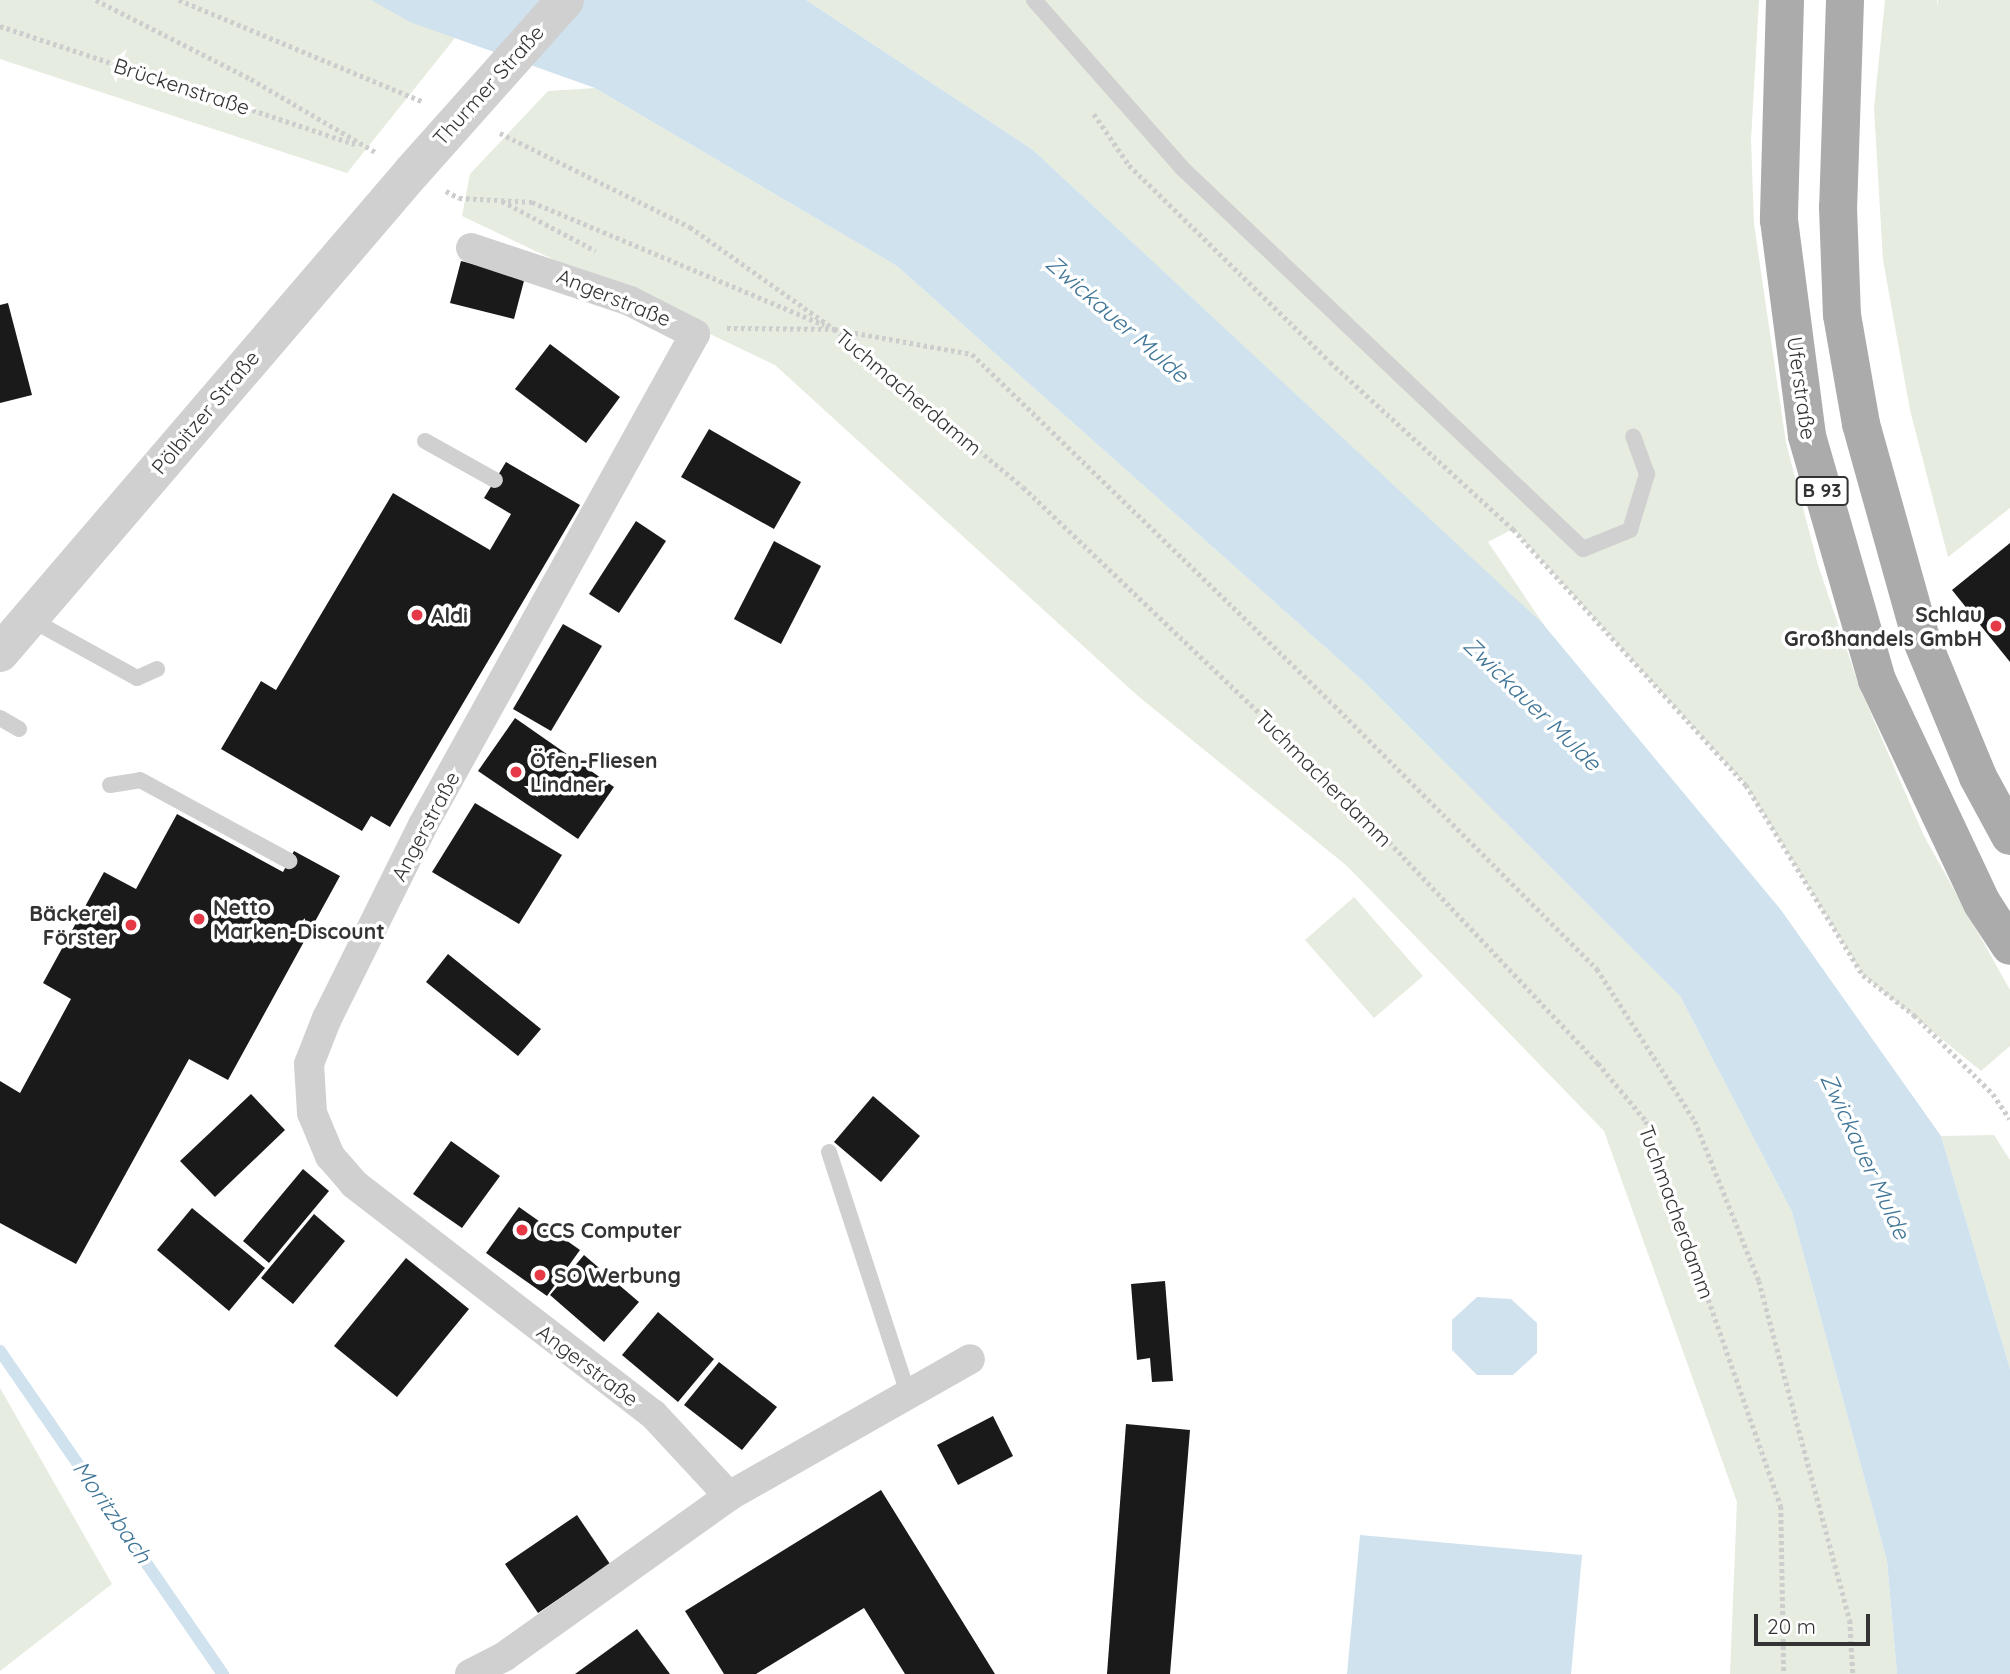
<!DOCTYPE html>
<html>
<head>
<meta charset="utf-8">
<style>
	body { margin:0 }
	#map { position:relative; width:2010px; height:1674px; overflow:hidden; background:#fff; font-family:Quicksand,sans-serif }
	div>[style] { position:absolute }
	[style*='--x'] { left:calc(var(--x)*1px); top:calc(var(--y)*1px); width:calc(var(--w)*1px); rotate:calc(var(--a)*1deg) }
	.green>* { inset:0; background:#e6ecdf }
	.water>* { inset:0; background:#cfe2ee }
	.stream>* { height:12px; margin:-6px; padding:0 6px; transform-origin:6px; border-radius:6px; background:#cfe2ee }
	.building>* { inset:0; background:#1a1a1a }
	.path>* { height:4.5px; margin-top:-2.25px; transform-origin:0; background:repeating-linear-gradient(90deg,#cdcdcd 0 3.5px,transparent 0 7px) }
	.service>* { height:16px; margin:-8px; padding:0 8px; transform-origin:8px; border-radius:8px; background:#d0d0d0 }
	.minor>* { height:30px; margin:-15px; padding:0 15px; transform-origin:15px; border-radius:15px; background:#d0d0d0 }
	.tertiary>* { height:38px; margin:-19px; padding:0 19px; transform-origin:19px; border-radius:19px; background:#d0d0d0 }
	.primary>* { height:38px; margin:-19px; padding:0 19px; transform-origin:19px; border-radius:19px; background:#ababab }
	.tertiary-bridge>* { height:38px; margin:-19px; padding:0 19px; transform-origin:19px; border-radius:19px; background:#d0d0d0 }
	.dots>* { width:19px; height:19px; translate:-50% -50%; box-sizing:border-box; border:4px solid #fff; border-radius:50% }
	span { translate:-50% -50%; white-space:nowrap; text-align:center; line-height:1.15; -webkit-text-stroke:7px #fff; paint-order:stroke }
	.shield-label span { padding:2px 5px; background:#fff; border:2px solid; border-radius:5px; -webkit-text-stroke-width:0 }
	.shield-label { font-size:19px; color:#333; font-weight:700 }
	.street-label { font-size:21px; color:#333 }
	.poi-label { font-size:21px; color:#333; font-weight:700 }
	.right { translate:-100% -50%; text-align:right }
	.left { translate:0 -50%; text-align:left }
	.water-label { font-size:23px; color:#3f7597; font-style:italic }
	.scale { position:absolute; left:1754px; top:1614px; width:116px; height:32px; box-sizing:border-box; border:4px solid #333; border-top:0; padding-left:9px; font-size:21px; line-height:24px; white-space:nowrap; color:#333; -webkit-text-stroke:5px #fff; paint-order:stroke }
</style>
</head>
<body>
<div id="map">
	<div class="green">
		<div style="clip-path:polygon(0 0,371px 0,455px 38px,347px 173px,0 59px)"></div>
		<div style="clip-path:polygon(806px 0,1759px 0,1751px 140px,1754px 224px,1786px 443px,1818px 565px,1859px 686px,1924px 836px,2010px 990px,2010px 1046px,1981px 1071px,1863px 975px,1746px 785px,1513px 529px,1488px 542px,1546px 628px,1033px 150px)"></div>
		<div style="clip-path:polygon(1885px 0,1937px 0,1937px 7px,1938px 0,2010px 0,2010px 508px,1948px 557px,1910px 410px,1883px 260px,1874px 108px)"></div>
		<div style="clip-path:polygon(595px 88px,897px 266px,1362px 680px,1680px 996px,1792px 1212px,1887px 1561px,1897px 1674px,1730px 1674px,1737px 1502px,1604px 1131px,1347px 866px,1138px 696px,775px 365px,462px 216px,470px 174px,548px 91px)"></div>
		<div style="clip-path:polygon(1354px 897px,1423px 976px,1374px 1018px,1305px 940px)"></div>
		<div style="clip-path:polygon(1994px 1135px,2010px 1160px,2010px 1369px,1941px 1136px)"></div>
		<div style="clip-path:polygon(0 1388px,112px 1584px,0 1671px)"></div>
	</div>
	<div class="water">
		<div style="clip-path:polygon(371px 0,806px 0,1033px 150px,1543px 624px,1781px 910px,1941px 1136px,2010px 1369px,2010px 1674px,1897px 1674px,1887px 1561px,1792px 1212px,1680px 996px,1362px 680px,897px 266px,595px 88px,410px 22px)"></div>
		<div style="clip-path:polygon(1477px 1297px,1511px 1299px,1537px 1323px,1537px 1353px,1513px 1375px,1477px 1375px,1452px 1350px,1452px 1320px)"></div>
		<div style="clip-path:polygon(1360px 1535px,1582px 1555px,1571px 1674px,1347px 1674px)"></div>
	</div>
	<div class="stream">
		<div style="--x:0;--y:1351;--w:393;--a:55.4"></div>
	</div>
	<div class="building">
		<div style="clip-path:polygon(461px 261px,525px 277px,514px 319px,450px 303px)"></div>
		<div style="clip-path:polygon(8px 303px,32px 395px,0 403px,0 305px)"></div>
		<div style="clip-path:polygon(550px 344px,620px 397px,586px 443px,515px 389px)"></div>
		<div style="clip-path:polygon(709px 429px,801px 482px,774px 529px,681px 477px)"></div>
		<div style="clip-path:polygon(506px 462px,580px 505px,390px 827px,371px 816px,362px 831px,221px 749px,261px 681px,276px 690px,393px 493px,490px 550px,511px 514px,484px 498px)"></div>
		<div style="clip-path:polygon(636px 521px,666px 541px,619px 613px,589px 594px)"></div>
		<div style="clip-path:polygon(774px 541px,821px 566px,781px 644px,734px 619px)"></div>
		<div style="clip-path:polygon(2010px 543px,2010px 662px,1952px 590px)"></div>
		<div style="clip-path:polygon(563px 624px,602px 646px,551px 731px,513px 709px)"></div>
		<div style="clip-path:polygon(515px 718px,614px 787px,578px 839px,478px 771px)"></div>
		<div style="clip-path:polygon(475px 803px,562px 855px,519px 924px,432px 872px)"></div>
		<div style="clip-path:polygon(177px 814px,283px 872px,294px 851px,340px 876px,228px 1080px,189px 1059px,76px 1264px,0 1223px,0 1081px,20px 1093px,71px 999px,43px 983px,104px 872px,136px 889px)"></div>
		<div style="clip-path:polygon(448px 954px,541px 1029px,518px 1056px,426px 982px)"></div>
		<div style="clip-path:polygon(251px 1094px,285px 1130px,215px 1197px,180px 1161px)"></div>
		<div style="clip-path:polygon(873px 1096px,920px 1136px,881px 1182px,834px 1142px)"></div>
		<div style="clip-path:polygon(451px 1141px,500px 1176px,462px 1228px,413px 1194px)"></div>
		<div style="clip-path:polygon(303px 1169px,329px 1191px,269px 1263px,243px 1241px)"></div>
		<div style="clip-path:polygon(519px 1207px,580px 1250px,547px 1296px,486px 1253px)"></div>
		<div style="clip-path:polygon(192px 1208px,265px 1268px,229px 1311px,157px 1250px)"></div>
		<div style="clip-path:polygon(314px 1214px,345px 1241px,293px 1304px,261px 1278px)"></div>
		<div style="clip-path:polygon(584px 1255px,639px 1302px,604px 1342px,550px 1295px)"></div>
		<div style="clip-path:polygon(406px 1258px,469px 1309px,397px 1397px,334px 1346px)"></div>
		<div style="clip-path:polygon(1165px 1281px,1173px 1381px,1152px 1382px,1150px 1358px,1137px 1360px,1131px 1284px)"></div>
		<div style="clip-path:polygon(658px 1312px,714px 1359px,678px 1402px,622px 1355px)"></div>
		<div style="clip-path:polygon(719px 1362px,777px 1407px,742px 1450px,684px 1405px)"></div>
		<div style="clip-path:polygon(993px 1416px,1013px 1456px,958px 1485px,937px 1445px)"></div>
		<div style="clip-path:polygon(1126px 1424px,1190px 1430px,1170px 1674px,1107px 1674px)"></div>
		<div style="clip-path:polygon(881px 1490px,995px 1674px,905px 1674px,864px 1608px,756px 1674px,724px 1674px,685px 1611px)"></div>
		<div style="clip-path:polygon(577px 1515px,610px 1564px,538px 1613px,505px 1564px)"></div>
		<div style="clip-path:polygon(637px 1629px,670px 1674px,575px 1674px)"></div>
	</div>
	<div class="path">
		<div style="--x:96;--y:0;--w:174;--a:27"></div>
		<div style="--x:251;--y:79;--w:146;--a:30.4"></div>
		<div style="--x:179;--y:0;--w:265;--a:22.6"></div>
		<div style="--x:0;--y:26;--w:374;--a:18.4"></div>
		<div style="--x:1094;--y:114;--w:62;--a:55.5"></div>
		<div style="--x:1129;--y:165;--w:281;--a:44.4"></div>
		<div style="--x:1330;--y:362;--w:248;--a:42.4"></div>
		<div style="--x:1513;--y:529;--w:346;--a:47.7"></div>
		<div style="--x:1746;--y:785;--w:223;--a:58.4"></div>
		<div style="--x:1863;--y:975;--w:65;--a:38.1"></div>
		<div style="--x:1914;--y:1015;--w:112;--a:45"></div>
		<div style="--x:1993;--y:1094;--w:30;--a:56"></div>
		<div style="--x:500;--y:133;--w:212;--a:26.3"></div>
		<div style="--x:690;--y:227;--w:176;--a:35.3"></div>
		<div style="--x:834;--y:329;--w:246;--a:39.9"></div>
		<div style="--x:1023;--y:487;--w:447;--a:43.7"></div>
		<div style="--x:1346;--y:796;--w:367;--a:46.7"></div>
		<div style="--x:1598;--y:1063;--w:75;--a:50.4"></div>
		<div style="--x:1646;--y:1121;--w:408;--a:70.7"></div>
		<div style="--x:1781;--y:1506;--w:168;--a:89"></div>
		<div style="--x:446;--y:191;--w:15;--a:28"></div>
		<div style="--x:459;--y:198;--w:73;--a:3.1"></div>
		<div style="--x:532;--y:202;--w:317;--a:22.8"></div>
		<div style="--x:502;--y:201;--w:106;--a:28"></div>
		<div style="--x:727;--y:328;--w:107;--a:0.5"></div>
		<div style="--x:834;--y:329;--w:140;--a:10.3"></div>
		<div style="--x:972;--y:354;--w:504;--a:44.12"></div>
		<div style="--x:1334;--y:705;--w:373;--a:45.1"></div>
		<div style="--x:1597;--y:969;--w:181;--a:57.2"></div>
		<div style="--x:1695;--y:1121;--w:172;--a:68.2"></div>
		<div style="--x:1759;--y:1281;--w:351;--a:75"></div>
		<div style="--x:1850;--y:1620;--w:54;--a:86.8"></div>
	</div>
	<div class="service">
		<div style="--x:1034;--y:0;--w:224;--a:48.6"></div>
		<div style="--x:1182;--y:168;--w:553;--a:43.53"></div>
		<div style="--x:1583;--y:549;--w:51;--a:-22"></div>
		<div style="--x:1630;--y:530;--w:59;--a:-73.1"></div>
		<div style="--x:1647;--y:474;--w:40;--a:-110.2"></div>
		<div style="--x:425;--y:441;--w:80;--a:29.1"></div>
		<div style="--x:32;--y:620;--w:120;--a:28.9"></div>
		<div style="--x:137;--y:678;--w:22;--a:-24"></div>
		<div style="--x:0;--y:718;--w:22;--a:30"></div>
		<div style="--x:110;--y:785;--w:30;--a:-9"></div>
		<div style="--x:140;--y:780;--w:170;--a:28.5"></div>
		<div style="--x:829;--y:1152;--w:255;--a:71.9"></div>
	</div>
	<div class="minor">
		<div style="--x:471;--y:248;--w:168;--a:18.4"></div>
		<div style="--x:630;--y:301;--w:73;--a:26.9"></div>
		<div style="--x:695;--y:334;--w:561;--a:118.99"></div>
		<div style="--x:423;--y:825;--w:216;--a:116.4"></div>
		<div style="--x:327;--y:1018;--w:49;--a:111.4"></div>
		<div style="--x:309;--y:1064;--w:49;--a:86.5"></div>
		<div style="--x:312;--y:1113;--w:47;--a:67.3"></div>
		<div style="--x:330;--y:1156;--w:37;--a:49"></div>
		<div style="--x:354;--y:1184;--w:377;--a:37.6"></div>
		<div style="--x:653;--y:1414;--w:112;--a:47.2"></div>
		<div style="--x:470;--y:1674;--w:39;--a:-27"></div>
		<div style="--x:505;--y:1656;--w:275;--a:-35.5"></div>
		<div style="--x:729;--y:1496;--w:277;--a:-29.6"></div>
	</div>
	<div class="tertiary">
		<div style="--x:0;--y:653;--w:633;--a:-49.42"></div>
	</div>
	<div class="primary">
		<div style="--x:1785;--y:0;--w:220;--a:91.6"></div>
		<div style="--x:1779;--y:220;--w:218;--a:82.6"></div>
		<div style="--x:1807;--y:436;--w:254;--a:74"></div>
		<div style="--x:1877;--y:680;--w:246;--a:64.8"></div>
		<div style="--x:1982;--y:903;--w:51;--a:56.9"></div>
		<div style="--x:1845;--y:0;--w:207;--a:91.9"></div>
		<div style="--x:1838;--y:207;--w:108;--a:87.9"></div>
		<div style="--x:1842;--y:315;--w:111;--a:80.1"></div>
		<div style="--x:1861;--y:424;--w:220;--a:74.4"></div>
		<div style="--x:1920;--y:636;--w:152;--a:67.6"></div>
		<div style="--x:1978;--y:777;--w:67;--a:61.5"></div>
	</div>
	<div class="tertiary-bridge">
		<div style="--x:412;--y:172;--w:230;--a:-48.3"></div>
	</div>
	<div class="dots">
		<div style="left:417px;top:615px;background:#e63946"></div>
		<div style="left:1996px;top:626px;background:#e63946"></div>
		<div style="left:516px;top:772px;background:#e63946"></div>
		<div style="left:199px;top:919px;background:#e63946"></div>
		<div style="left:131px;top:925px;background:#e63946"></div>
		<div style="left:522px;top:1230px;background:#e63946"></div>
		<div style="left:540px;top:1275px;background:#e63946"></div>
	</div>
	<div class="shield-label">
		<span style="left:1822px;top:491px">B 93</span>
	</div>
	<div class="street-label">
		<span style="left:488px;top:85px;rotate:-48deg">Thurmer Straße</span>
		<span style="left:182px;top:86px;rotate:18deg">Brückenstraße</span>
		<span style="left:614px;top:297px;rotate:22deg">Angerstraße</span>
		<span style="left:1802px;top:388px;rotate:82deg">Uferstraße</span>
		<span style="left:909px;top:392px;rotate:40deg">Tuchmacherdamm</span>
		<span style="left:205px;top:412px;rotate:-50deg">Pölbitzer Straße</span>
		<span style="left:1324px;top:778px;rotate:45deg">Tuchmacherdamm</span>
		<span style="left:425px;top:826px;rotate:-62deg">Angerstraße</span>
		<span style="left:1677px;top:1212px;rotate:70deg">Tuchmacherdamm</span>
		<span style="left:588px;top:1365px;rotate:37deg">Angerstraße</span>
	</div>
	<div class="poi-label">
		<span class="right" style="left:1982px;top:626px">Schlau<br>Großhandels GmbH</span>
		<span class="left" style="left:431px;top:615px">Aldi</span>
		<span class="left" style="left:530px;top:772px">Öfen-Fliesen<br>Lindner</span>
		<span class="left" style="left:213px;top:919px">Netto<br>Marken-Discount</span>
		<span class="right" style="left:117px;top:925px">Bäckerei<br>Förster</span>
		<span class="left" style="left:536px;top:1230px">CCS Computer</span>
		<span class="left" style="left:554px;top:1275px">SO Werbung</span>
	</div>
	<div class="water-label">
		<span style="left:1117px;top:319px;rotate:41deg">Zwickauer Mulde</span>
		<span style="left:1532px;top:704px;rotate:44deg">Zwickauer Mulde</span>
		<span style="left:1865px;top:1156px;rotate:65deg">Zwickauer Mulde</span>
		<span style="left:112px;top:1512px;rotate:55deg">Moritzbach</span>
	</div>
	<div class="scale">20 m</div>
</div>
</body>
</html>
